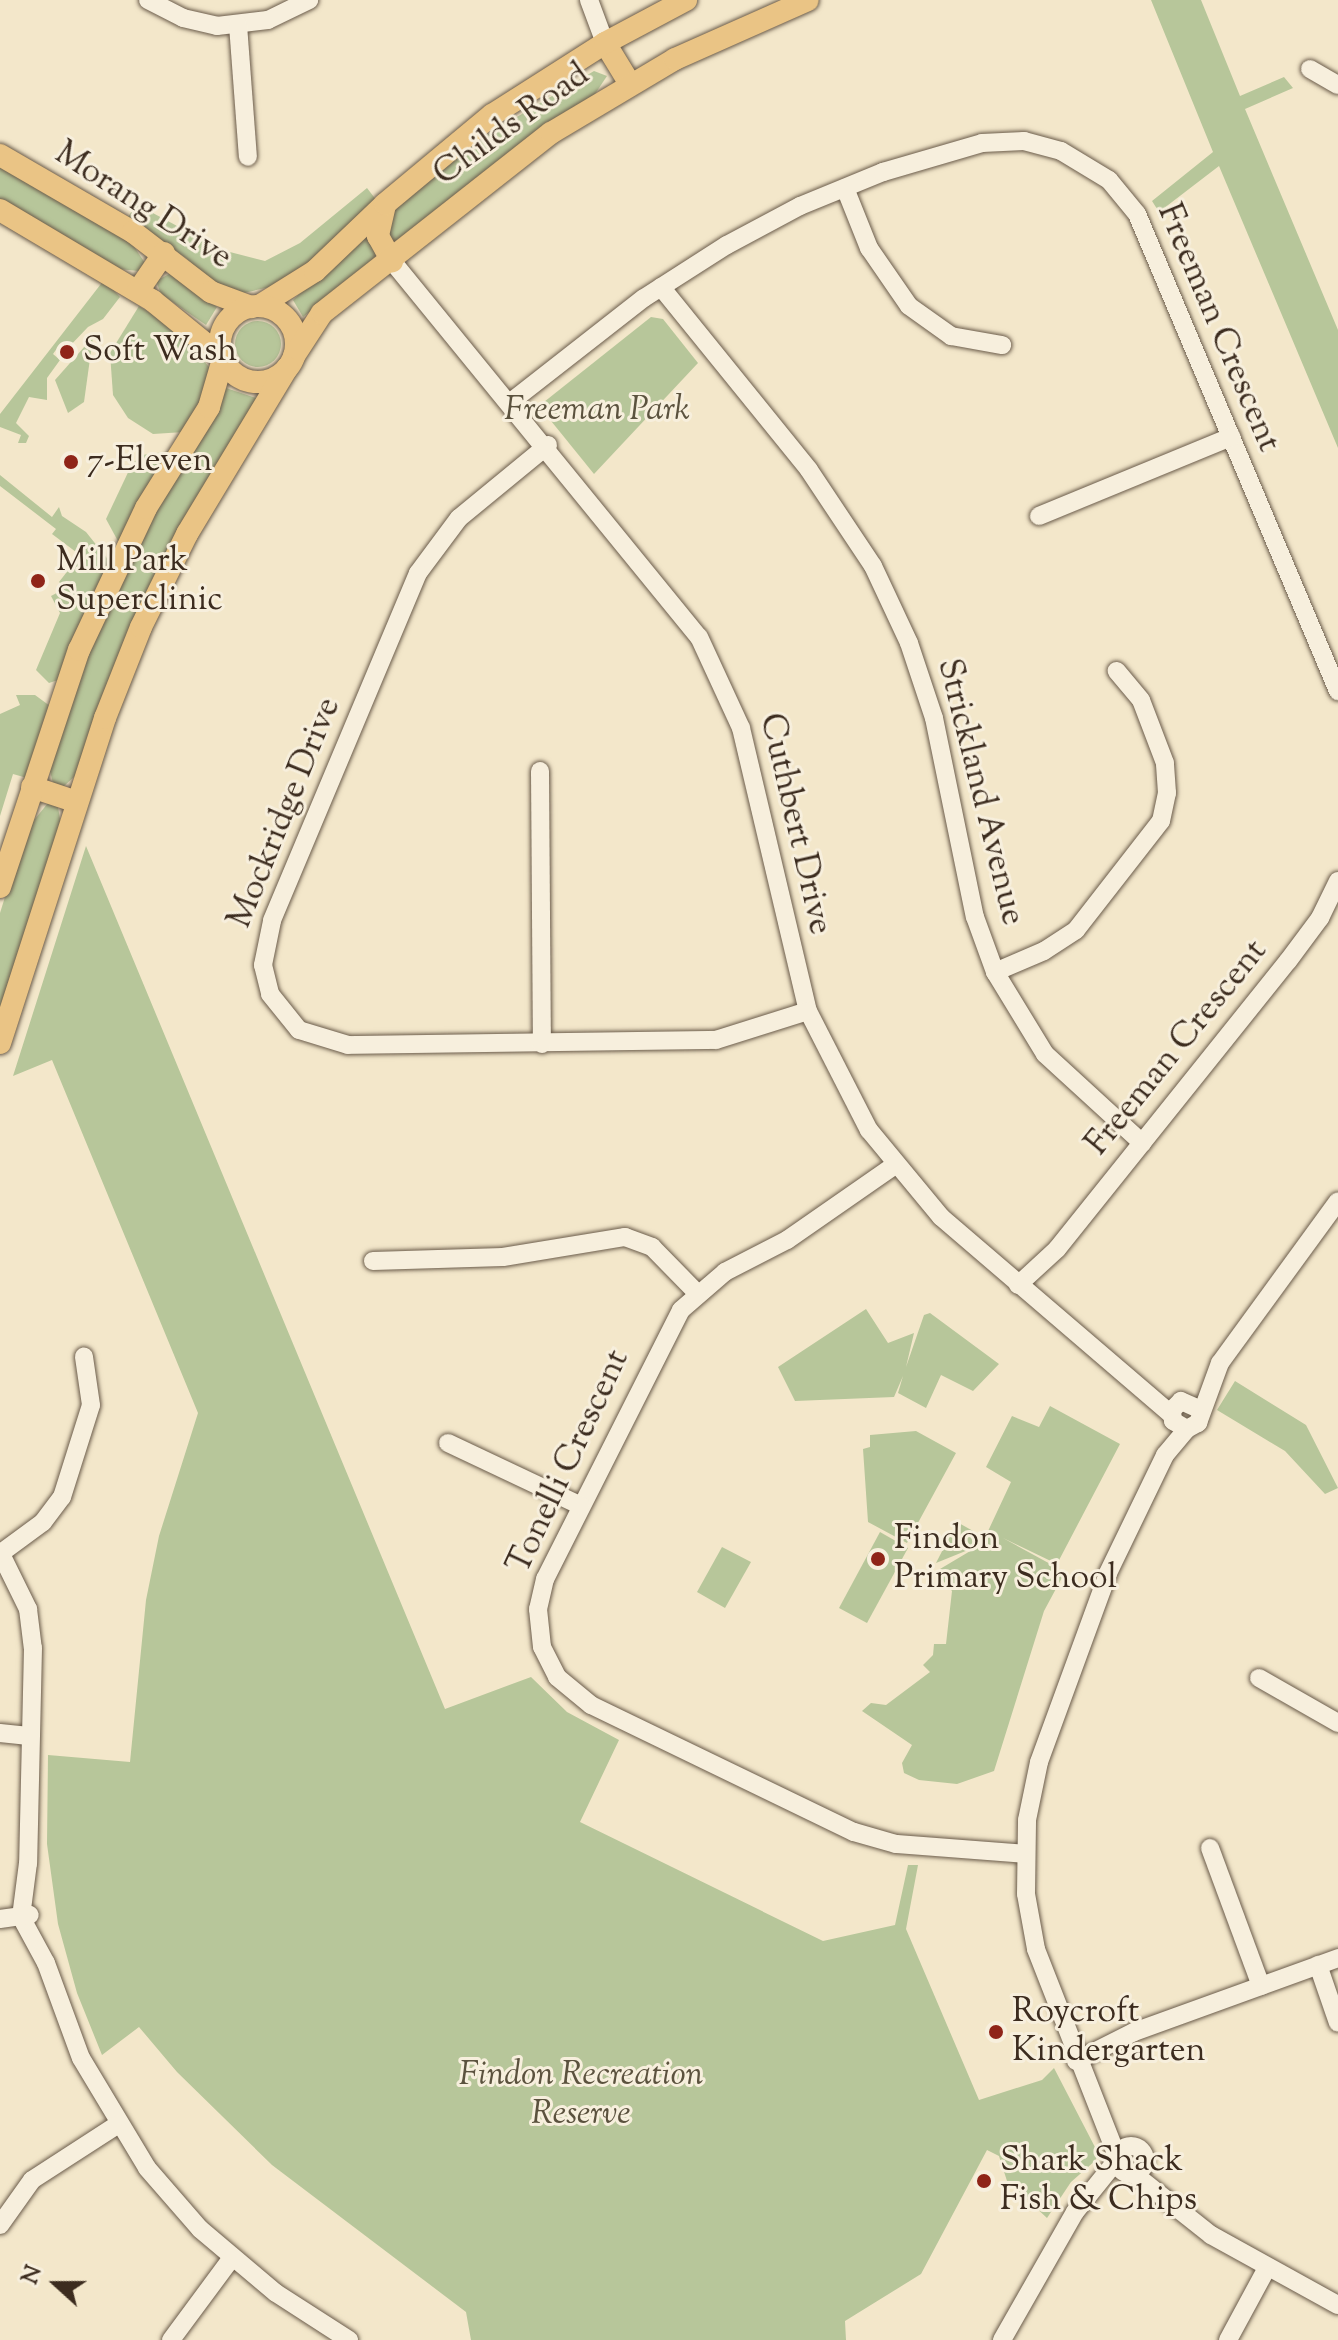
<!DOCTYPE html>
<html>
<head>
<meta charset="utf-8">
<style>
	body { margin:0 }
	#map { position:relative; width:1338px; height:2340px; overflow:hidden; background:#f3e7ca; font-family:"Sorts Mill Goudy",serif }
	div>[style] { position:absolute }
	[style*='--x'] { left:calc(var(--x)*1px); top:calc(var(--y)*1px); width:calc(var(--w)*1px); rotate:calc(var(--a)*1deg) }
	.green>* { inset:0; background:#b7c69a }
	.round { border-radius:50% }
	.roads { filter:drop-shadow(0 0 2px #6a5b4a) drop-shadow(0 0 2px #6a5b4a) }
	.minor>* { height:18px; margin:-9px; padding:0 9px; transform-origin:9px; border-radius:9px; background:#f7efdd }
	.minor>.ring { margin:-9px; padding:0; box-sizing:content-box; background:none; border:18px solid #f7efdd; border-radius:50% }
	.major>* { height:22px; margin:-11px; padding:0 11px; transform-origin:11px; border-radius:11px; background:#eac485 }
	.major>.ring { margin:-11px; padding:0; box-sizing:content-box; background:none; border:22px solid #eac485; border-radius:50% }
	.dots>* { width:22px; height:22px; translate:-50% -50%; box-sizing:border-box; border:4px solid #f7efdd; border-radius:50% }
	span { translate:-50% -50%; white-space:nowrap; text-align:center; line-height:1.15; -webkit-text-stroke:6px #f7efdd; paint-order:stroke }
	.street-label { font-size:34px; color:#3c2c1f }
	.poi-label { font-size:34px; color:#3c2c1f }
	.left { translate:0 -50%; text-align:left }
	.park-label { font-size:34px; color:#5b523e; font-style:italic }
	.north { position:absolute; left:16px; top:2244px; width:80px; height:80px; -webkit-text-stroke:6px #f7efdd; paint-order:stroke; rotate:291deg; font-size:22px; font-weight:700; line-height:32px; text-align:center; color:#3c2c1f }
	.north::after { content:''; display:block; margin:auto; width:28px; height:36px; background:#3c2c1f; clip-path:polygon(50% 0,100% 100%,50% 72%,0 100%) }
</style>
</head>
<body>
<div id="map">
	<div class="green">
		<div style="clip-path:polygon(1151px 0,1201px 0,1240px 96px,1284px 77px,1293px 88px,1245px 109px,1338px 330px,1338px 448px,1219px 166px,1159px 212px,1152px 201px,1213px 152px)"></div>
		<div style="clip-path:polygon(594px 71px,607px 76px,595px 94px,391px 245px,387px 222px,391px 212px,455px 154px)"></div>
		<div style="clip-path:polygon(0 164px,129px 239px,145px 263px,139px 271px,118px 269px,0 201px)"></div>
		<div style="clip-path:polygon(367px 188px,377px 201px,307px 266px,270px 287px,239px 294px,214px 285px,186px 258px,127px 219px,136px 204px,222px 250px,265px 261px,300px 243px)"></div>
		<div style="clip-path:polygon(371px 229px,376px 258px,303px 317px,293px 300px)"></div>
		<div style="clip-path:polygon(171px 273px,217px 307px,206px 325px,161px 294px,156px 281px)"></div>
		<div style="clip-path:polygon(104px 280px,120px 297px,103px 319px,88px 327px,67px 349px,60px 344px,53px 354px,60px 360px,47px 378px,47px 400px,29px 397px,16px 423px,29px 436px,26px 443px,18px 443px,21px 435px,0 427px,0 414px)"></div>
		<div style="clip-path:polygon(139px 306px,180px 332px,209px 367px,209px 386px,184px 432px,153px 434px,128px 418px,113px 395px,110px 353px)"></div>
		<div style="clip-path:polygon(651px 317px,663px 319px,698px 363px,594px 474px,543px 411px,544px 402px)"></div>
		<div class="round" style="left:235px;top:321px;width:46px;height:46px"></div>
		<div style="clip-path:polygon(93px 337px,84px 402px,68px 413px,55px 380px)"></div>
		<div style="clip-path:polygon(226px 388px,259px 399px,75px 776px,63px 787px,53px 783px,49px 767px,70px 698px,133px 551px)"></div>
		<div style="clip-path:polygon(172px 451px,119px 543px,106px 519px,132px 464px,142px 455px)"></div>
		<div style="clip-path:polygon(0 475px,52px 517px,59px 507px,62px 516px,86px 532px,110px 562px,58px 680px,49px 683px,36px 670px,60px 613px,51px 596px,66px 588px,59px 582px,80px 555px,52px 534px,56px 529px,0 486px)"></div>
		<div style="clip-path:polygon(16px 695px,35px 695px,50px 706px,27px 778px,13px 774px,0 816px,0 714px,20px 705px)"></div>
		<div style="clip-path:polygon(48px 803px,58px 807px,61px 825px,0 1017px,0 913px,26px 830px)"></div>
		<div style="clip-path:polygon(86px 846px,445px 1709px,531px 1677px,567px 1712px,619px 1740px,580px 1822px,823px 1941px,895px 1925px,908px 1865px,918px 1865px,906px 1929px,979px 2100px,1042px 2080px,1054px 2068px,1097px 2151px,1096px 2160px,1071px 2182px,1047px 2218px,1007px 2181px,999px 2156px,987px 2150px,921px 2274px,845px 2321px,846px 2340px,471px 2340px,466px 2312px,272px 2165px,177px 2072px,139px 2027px,102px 2055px,77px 1993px,58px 1924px,47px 1844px,48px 1755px,130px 1762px,146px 1600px,159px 1536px,198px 1413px,52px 1060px,13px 1076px)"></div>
		<div style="clip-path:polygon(866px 1309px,888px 1343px,914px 1333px,906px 1367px,924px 1315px,930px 1313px,999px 1364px,973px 1391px,941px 1375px,926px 1408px,898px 1393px,903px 1376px,894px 1397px,795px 1401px,778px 1367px)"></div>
		<div style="clip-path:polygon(1235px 1381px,1306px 1425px,1338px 1488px,1325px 1494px,1285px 1451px,1217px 1410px)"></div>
		<div style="clip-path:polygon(1050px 1406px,1120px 1444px,1057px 1564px,1003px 1538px,1065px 1572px,1044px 1611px,994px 1771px,957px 1784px,919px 1780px,904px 1773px,902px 1763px,912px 1745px,862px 1711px,871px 1703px,886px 1705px,930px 1672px,923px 1665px,933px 1655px,934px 1644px,946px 1644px,952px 1591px,939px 1576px,940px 1569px,982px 1544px,1011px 1482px,986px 1467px,1012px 1416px,1039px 1427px)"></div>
		<div style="clip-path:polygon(916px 1431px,956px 1453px,907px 1543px,868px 1522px,863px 1449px,870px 1447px,870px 1435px)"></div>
		<div style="clip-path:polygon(957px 1522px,982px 1536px,973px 1548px,936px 1563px)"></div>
		<div style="clip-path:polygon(880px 1532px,908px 1548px,867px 1623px,839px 1608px)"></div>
		<div style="clip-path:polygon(722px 1547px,751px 1562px,725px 1608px,697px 1592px)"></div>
	</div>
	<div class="roads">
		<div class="minor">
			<div style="--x:148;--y:0;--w:39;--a:27"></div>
			<div style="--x:183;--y:18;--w:35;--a:13"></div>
			<div style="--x:217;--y:26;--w:51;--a:-6.7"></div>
			<div style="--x:268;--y:20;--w:46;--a:-26"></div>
			<div style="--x:589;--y:0;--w:46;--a:69.6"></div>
			<div style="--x:238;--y:25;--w:132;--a:85.7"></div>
			<div style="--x:1310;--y:69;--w:32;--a:30"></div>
			<div style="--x:845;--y:188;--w:65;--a:68.2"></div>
			<div style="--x:869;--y:248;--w:70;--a:55.4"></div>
			<div style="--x:909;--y:306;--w:52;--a:35.5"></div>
			<div style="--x:951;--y:336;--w:52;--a:10"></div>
			<div style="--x:392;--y:261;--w:485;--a:50.8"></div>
			<div style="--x:699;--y:637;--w:100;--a:65.2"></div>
			<div style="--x:741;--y:728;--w:291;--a:76.7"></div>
			<div style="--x:808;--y:1011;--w:134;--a:62.9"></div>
			<div style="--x:869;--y:1130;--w:113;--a:50.4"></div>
			<div style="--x:941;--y:1217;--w:304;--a:40.6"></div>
			<div style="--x:661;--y:287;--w:235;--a:51"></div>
			<div style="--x:809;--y:470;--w:115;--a:56.3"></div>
			<div style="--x:873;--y:566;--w:85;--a:64.9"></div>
			<div style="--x:909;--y:643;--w:79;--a:71.6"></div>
			<div style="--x:934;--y:718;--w:203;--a:78.4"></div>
			<div style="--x:975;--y:917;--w:59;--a:70"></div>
			<div style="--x:995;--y:972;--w:96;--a:58.6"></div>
			<div style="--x:1045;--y:1054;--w:132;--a:42.5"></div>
			<div style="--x:512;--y:401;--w:167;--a:-38"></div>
			<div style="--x:644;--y:298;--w:98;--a:-32.6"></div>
			<div style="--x:727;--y:245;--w:83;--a:-28.1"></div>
			<div style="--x:800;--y:206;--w:90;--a:-22.3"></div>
			<div style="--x:883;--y:172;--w:103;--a:-16.3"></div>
			<div style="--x:982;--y:143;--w:42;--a:-2.7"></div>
			<div style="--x:1024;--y:141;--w:38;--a:15"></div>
			<div style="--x:1061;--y:151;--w:56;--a:31.1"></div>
			<div style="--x:1109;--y:180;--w:44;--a:50.5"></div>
			<div style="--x:1137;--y:214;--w:518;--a:67.15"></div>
			<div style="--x:548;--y:445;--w:115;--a:140.6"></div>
			<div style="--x:459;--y:518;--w:69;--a:126.7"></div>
			<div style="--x:418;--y:573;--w:377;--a:112.8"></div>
			<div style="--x:272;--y:921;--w:45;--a:101.6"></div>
			<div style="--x:263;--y:965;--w:30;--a:76"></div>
			<div style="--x:270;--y:994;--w:46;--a:51.1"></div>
			<div style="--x:299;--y:1030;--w:51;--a:17"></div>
			<div style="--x:348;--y:1045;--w:368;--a:-0.8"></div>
			<div style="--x:716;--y:1040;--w:96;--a:-17.5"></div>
			<div style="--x:1039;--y:516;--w:208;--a:-22.4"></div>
			<div style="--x:540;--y:771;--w:273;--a:89.6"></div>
			<div style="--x:995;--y:972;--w:53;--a:-23.2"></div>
			<div style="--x:1044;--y:951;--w:38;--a:-33"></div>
			<div style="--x:1076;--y:930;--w:138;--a:-52.1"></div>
			<div style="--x:1161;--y:821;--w:29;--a:-78"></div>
			<div style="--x:1167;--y:793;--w:30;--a:-94"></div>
			<div style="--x:1165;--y:763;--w:67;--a:-110.9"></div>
			<div style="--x:1141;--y:700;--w:38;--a:-130"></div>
			<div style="--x:895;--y:1165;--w:131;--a:145.2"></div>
			<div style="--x:787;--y:1240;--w:70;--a:152.7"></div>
			<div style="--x:725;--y:1272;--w:58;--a:139.2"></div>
			<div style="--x:681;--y:1310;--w:301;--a:116.8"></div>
			<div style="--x:545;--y:1579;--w:31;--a:103"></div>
			<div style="--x:538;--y:1609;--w:38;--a:84"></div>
			<div style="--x:542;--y:1647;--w:34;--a:63"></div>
			<div style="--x:557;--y:1677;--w:44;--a:39.5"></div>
			<div style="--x:591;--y:1705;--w:292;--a:25.8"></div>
			<div style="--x:854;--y:1832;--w:44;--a:15.9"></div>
			<div style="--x:896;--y:1844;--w:129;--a:4.4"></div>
			<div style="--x:373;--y:1261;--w:130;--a:-1.8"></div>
			<div style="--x:503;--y:1257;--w:124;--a:-9.3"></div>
			<div style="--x:625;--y:1237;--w:29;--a:20"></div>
			<div style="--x:652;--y:1247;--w:64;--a:45.6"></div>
			<div style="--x:1018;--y:1285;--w:53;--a:-42.7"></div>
			<div style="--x:1057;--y:1249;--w:369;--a:-51.3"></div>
			<div style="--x:1288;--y:961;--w:54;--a:-53.3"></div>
			<div style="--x:1320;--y:918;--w:41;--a:-64.1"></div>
			<div style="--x:1199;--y:1409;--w:20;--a:-156"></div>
			<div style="--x:1181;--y:1401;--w:13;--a:135"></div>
			<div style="--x:1172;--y:1410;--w:11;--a:85"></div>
			<div style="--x:1173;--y:1421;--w:16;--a:30"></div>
			<div style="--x:1187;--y:1429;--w:13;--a:-29"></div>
			<div style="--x:1198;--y:1423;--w:64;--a:-69.9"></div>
			<div style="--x:1220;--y:1363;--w:200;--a:-53.9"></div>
			<div style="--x:448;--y:1443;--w:147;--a:25.3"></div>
			<div style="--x:0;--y:1552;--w:64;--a:63.8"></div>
			<div style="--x:28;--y:1609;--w:39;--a:83"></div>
			<div style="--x:33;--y:1648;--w:215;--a:91.3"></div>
			<div style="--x:28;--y:1863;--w:54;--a:97.4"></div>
			<div style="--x:21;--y:1917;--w:52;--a:61.5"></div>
			<div style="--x:46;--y:1963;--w:101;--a:69.8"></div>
			<div style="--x:81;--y:2058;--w:128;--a:59"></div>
			<div style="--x:147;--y:2168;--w:81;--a:49"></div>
			<div style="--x:200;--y:2229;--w:99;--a:40.1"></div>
			<div style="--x:276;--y:2293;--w:87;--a:32.8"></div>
			<div style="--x:1;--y:1553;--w:52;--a:-36.4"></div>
			<div style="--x:43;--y:1522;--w:31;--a:-53"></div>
			<div style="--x:62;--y:1497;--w:96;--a:-72.5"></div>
			<div style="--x:91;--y:1405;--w:49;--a:-98.3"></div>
			<div style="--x:1259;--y:1678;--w:91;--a:29.7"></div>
			<div style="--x:0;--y:1733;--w:29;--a:6"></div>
			<div style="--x:1210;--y:1848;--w:147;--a:69.7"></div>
			<div style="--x:0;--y:1919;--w:30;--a:-8"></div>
			<div style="--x:1318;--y:1965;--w:61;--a:71"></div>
			<div style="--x:1076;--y:2061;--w:65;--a:-26.6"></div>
			<div style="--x:1134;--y:2032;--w:217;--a:-19.9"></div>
			<div class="ring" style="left:1117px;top:2146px;width:10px;height:10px"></div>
			<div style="--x:1117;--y:2156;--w:222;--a:-111.4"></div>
			<div style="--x:1036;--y:1949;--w:56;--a:-100.3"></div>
			<div style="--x:1026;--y:1894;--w:74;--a:-89.2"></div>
			<div style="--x:1027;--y:1820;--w:59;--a:-78.3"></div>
			<div style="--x:1039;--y:1762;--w:201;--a:-69.9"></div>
			<div style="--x:1108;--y:1573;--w:131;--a:-64.2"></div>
			<div style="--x:1165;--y:1455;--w:34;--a:-50"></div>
			<div style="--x:1134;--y:2174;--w:98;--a:38.4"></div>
			<div style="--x:1211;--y:2235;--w:145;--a:28.9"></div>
			<div style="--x:0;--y:2225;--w:55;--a:-54.6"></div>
			<div style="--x:32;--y:2180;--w:101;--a:-32.9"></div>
			<div style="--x:171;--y:2340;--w:101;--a:-53.5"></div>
			<div style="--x:1002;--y:2340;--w:147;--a:-60.3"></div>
			<div style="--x:1075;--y:2212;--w:67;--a:-51.1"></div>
			<div style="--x:1228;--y:2340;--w:82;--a:-61.6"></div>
		</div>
		<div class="major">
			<div style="--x:605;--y:43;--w:48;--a:58.6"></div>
			<div style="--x:0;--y:155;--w:154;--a:30.1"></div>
			<div style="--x:133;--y:232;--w:98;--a:37.6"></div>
			<div style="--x:211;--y:292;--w:43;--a:20.6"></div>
			<div style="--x:385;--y:205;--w:32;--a:103"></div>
			<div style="--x:378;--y:236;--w:29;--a:61"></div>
			<div style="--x:0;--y:210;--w:178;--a:30.7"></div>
			<div style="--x:153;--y:301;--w:90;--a:39.2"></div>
			<div style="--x:138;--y:291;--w:46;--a:-55.6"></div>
			<div style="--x:259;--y:306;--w:66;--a:-32"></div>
			<div style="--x:315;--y:271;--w:97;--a:-43.7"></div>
			<div style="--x:385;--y:204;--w:139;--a:-39.8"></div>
			<div style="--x:492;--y:115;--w:134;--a:-32.5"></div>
			<div style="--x:605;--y:43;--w:92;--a:-28"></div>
			<div class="ring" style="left:220px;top:306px;width:54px;height:54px"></div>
			<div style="--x:294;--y:356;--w:51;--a:-56.9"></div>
			<div style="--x:322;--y:313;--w:291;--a:-38.2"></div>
			<div style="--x:551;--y:133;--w:144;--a:-30.8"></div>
			<div style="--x:675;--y:59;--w:145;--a:-23.9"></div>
			<div style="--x:32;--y:787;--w:47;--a:18.4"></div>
			<div style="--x:0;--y:887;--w:250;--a:-71.6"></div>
			<div style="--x:79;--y:650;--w:157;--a:-64.7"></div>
			<div style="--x:146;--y:508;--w:119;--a:-58"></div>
			<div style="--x:209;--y:407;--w:50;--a:-73.7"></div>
			<div style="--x:0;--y:1043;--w:342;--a:-72.1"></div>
			<div style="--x:105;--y:718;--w:98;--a:-68.4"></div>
			<div style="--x:141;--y:627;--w:104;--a:-63.7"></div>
			<div style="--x:187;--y:534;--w:194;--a:-58.9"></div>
		</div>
	</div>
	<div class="dots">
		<div style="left:67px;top:352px;background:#8f2418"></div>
		<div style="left:71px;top:462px;background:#8f2418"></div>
		<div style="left:38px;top:581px;background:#8f2418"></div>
		<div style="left:878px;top:1559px;background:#8f2418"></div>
		<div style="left:996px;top:2032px;background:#8f2418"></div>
		<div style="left:984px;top:2181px;background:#8f2418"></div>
	</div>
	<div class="street-label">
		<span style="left:512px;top:125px;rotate:-36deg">Childs Road</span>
		<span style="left:143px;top:206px;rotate:33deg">Morang Drive</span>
		<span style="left:1218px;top:328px;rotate:67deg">Freeman Crescent</span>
		<span style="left:980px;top:792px;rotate:76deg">Strickland Avenue</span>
		<span style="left:285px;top:813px;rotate:-68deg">Mockridge Drive</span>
		<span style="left:795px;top:824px;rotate:77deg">Cuthbert Drive</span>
		<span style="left:1177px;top:1048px;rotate:-51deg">Freeman Crescent</span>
		<span style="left:569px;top:1462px;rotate:-65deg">Tonelli Crescent</span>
	</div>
	<div class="poi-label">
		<span class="left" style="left:83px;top:352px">Soft Wash</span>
		<span class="left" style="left:87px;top:462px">7-Eleven</span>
		<span class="left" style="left:56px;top:581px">Mill Park<br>Superclinic</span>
		<span class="left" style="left:894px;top:1559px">Findon<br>Primary School</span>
		<span class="left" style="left:1012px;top:2032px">Roycroft<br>Kindergarten</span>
		<span class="left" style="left:1000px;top:2181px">Shark Shack<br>Fish &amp; Chips</span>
	</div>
	<div class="park-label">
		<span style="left:597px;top:411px">Freeman Park</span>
		<span style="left:581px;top:2095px">Findon Recreation<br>Reserve</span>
	</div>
	<div class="north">N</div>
</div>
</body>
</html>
